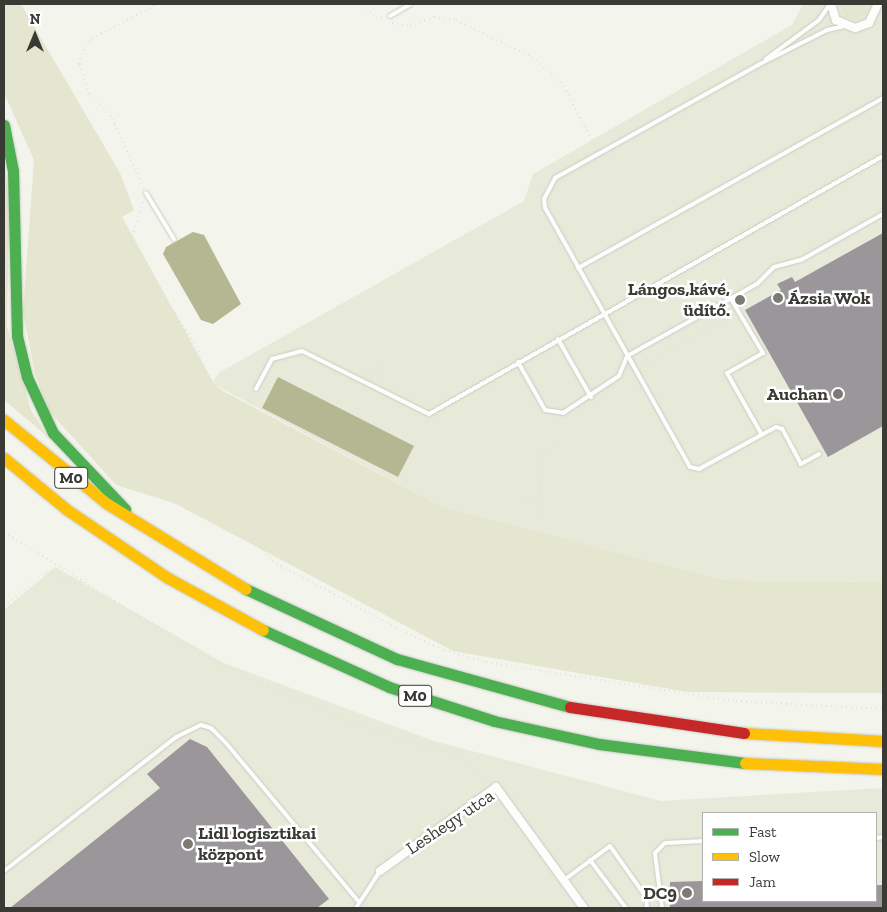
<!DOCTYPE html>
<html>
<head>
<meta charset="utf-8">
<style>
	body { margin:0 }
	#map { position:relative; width:887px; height:912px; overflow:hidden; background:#f3f4ec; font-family:"Zilla Slab",serif }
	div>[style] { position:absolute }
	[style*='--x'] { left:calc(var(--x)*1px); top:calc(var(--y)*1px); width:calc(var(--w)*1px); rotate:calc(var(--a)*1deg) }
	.built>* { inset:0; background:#e7e9d9 }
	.green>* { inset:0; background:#e4e6d0 }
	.water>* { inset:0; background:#b5b692 }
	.building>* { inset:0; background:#9a969a }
	.path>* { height:2px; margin-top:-1px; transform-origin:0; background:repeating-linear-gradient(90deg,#e1e1df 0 1px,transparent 0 5px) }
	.roads { filter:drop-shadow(0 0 1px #cbccc6) drop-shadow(0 0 1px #cbccc6) }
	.lane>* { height:4px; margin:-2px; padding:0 2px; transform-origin:2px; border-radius:2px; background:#fdfdfc }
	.street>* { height:8px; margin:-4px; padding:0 4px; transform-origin:4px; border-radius:4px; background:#fdfdfc }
	.fast>* { height:11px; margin:-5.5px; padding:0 5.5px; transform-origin:5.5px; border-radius:5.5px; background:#4caf50 }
	.slow>* { height:11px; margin:-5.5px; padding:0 5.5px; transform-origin:5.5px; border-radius:5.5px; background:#ffc107 }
	.jam>* { height:11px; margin:-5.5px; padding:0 5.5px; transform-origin:5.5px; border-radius:5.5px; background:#c62828 }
	.dots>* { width:14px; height:14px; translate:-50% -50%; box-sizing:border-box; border:2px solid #fff; border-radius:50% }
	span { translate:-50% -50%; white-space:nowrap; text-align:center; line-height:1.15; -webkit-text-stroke:5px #fff; paint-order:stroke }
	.shield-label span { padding:1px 4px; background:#fff; border:1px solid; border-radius:4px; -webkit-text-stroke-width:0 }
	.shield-label { font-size:16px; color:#3a3a34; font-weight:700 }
	.poi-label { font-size:18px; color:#3a3a34; font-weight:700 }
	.right { translate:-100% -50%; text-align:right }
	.left { translate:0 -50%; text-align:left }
	.street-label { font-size:18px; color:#3a3a34 }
	.frame { position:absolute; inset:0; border:5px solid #3a3a34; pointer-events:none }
	.legend { position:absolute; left:702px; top:812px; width:175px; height:90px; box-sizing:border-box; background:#fff; border:1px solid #b0b0ae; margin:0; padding:6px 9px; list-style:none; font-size:15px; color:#3a3a34 }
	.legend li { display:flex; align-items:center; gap:10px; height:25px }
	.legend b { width:25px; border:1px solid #b0b0ae }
	.north { position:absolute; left:10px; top:10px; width:50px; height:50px; -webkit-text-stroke:4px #fff; paint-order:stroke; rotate:0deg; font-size:14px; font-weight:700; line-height:20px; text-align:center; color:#3a3a34 }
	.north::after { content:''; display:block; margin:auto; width:18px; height:22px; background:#3a3a34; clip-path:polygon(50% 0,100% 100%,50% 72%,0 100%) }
</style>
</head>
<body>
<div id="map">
	<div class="built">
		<div style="clip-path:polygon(803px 4px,883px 4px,883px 582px,723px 580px,440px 506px,215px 385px,214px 379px,220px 372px,524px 201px,533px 174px,792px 25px)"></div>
		<div style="clip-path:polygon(evenodd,55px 567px,224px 663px,434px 741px,661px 801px,883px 788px,883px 908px,4px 908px,4px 610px,55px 567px,703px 813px,876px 813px,876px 901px,703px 901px,703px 813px)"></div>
	</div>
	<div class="green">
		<div style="clip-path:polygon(4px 4px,21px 4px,120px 173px,134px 210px,122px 217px,215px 385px,223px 391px,440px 506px,723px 580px,883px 582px,883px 693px,687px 692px,453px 651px,174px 503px,116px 485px,49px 411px,35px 374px,23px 312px,34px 160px,4px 93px)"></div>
		<div style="clip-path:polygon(839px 4px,870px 4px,866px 14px,856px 20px,845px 17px)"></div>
		<div style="clip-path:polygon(4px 152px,9px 207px,7px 326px,31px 410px,49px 438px,4px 400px)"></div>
	</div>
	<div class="water">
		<div style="clip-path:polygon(193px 232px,204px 235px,241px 304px,213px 324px,201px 320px,163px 254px,166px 247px)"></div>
		<div style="clip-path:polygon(278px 377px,414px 446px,398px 477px,262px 408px)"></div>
	</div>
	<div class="building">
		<div style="clip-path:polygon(883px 233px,883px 426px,828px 457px,745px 310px,781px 290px,777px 284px,792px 277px,795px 282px)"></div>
		<div style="clip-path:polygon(190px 739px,207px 747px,329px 899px,317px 908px,10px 908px,160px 788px,147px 774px)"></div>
		<div style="clip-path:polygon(703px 881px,703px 901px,876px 901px,876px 885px,883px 885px,883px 908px,670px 908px,670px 882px)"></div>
	</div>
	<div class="path">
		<div style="--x:363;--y:4;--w:19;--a:47"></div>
		<div style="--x:376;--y:18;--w:9;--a:-6"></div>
		<div style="--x:392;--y:23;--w:18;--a:9"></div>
		<div style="--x:410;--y:26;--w:26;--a:-21"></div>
		<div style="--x:434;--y:17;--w:22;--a:8"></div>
		<div style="--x:456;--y:20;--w:85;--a:26"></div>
		<div style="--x:532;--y:57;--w:38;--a:41"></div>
		<div style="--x:561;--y:82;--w:74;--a:61.7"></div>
		<div style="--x:144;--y:188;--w:79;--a:-114.6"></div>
		<div style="--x:111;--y:116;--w:31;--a:-135"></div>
		<div style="--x:89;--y:94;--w:32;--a:-108"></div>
		<div style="--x:79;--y:64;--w:20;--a:-72"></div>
		<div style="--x:85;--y:45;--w:9;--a:-41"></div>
		<div style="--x:92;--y:39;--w:74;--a:-28.3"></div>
		<div style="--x:143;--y:202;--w:38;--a:108"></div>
		<div style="--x:131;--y:238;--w:42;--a:62.8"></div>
		<div style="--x:150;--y:275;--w:90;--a:57.2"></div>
		<div style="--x:199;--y:351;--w:29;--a:78"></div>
		<div style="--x:205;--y:379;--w:50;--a:62.4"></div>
		<div style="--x:228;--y:423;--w:28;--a:77"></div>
		<div style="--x:234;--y:450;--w:48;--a:87.6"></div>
		<div style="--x:236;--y:498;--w:44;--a:65.8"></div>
		<div style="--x:254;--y:538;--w:29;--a:52"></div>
		<div style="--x:272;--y:561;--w:142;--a:28.2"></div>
		<div style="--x:397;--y:628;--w:52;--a:25.1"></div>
		<div style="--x:444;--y:650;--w:44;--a:15.9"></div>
		<div style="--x:486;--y:662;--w:253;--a:8.9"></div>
		<div style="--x:736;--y:701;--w:147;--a:3.1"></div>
		<div style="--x:641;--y:366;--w:105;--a:-29"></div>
		<div style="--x:372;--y:380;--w:28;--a:-60"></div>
		<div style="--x:524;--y:500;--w:17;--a:0"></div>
		<div style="--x:542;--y:516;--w:59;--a:-93.9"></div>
		<div style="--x:538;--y:457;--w:34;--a:-32"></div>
		<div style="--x:4;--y:532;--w:241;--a:31.8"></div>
		<div style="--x:209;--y:659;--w:75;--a:25.2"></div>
		<div style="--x:277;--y:691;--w:105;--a:21.7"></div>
		<div style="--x:375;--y:730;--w:84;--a:16.7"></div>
		<div style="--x:455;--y:754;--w:45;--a:38.7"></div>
		<div style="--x:4;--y:606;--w:54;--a:-39"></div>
		<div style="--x:46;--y:572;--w:32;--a:22"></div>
		<div style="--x:76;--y:584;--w:7;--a:-16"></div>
	</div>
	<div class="roads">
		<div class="lane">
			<div style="--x:390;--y:16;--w:24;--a:-30"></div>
			<div style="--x:766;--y:59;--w:66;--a:-36.3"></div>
			<div style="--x:819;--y:20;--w:19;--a:-55"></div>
			<div style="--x:146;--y:193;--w:54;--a:58.7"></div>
			<div style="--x:578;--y:268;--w:349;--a:-29.1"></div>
			<div style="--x:731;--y:299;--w:63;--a:59.3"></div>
			<div style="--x:763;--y:353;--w:41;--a:150.9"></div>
			<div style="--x:727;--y:373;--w:71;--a:60.6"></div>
			<div style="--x:558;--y:339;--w:67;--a:60.4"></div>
			<div style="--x:518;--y:362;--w:55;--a:60.6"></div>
			<div style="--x:545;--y:410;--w:18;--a:9"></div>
			<div style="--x:563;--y:413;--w:67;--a:-33.5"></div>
			<div style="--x:619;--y:376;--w:22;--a:-68"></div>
			<div style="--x:627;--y:356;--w:149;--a:-29"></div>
			<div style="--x:757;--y:284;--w:24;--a:-45"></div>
			<div style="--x:774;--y:267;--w:28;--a:-15"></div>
			<div style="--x:801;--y:260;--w:94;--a:-29.3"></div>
			<div style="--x:256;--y:389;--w:34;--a:-62"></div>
			<div style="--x:272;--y:359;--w:31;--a:-15"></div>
			<div style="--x:302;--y:351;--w:142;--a:26.4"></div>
			<div style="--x:429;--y:414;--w:522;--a:-29.61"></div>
			<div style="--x:819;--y:454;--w:21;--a:151"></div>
			<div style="--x:801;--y:464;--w:40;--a:-118"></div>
			<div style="--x:782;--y:429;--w:6;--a:-162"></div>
			<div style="--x:776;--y:427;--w:88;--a:151.4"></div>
			<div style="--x:699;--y:469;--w:9;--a:-167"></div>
			<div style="--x:690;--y:467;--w:297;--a:-119.2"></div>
			<div style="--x:545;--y:208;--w:9;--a:-96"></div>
			<div style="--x:544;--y:199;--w:24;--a:-62"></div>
			<div style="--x:555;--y:178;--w:232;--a:-29.1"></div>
			<div style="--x:758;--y:65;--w:77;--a:-26.9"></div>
			<div style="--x:827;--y:30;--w:18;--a:-13"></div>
			<div style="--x:876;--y:838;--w:7;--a:-8"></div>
			<div style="--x:590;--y:860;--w:60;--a:53.1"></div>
			<div style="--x:4;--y:871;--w:218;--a:-37.9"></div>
			<div style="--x:176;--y:737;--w:28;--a:-26"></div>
			<div style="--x:201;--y:725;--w:10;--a:17"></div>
			<div style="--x:211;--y:728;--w:21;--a:45"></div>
			<div style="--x:226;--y:743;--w:207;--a:50.1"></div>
			<div style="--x:564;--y:880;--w:57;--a:-36.5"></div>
			<div style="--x:610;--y:846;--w:62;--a:54.8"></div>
			<div style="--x:646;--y:897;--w:11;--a:85"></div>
			<div style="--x:356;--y:908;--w:44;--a:-57"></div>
			<div style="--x:662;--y:908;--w:55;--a:-97.3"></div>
			<div style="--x:655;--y:853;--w:14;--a:-45"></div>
			<div style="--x:665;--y:843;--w:38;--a:-3"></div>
		</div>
		<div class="street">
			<div style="--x:831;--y:4;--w:17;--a:73"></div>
			<div style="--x:836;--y:20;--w:21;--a:23"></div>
			<div style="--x:855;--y:28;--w:15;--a:-20"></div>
			<div style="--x:869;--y:23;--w:21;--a:-65"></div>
			<div style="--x:380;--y:871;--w:143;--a:-35.9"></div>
			<div style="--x:496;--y:787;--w:150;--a:54"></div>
		</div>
		<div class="fast">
			<div style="--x:4;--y:125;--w:47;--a:78.9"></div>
			<div style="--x:13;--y:171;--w:165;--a:88.6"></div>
			<div style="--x:17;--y:336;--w:42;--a:76.3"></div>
			<div style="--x:27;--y:377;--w:62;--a:65.1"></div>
			<div style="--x:53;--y:433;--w:105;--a:46.5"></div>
			<div style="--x:246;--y:589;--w:166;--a:24.9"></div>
			<div style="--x:397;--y:659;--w:180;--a:15.5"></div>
			<div style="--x:263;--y:630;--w:138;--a:24.3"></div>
			<div style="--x:389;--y:687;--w:110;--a:17.9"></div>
			<div style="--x:494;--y:721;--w:107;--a:12.4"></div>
			<div style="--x:599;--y:744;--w:147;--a:7.4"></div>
		</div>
		<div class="slow">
			<div style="--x:4;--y:420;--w:132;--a:39.1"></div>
			<div style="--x:106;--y:503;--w:164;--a:31.6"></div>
			<div style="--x:4;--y:458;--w:80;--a:39.4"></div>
			<div style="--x:66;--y:509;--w:123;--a:34.1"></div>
			<div style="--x:168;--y:578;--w:108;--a:28.7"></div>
			<div style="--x:744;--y:733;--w:139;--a:3.3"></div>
			<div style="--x:745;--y:763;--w:138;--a:2.5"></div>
		</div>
		<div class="jam">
			<div style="--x:570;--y:707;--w:176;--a:8.5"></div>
		</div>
	</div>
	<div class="dots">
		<div style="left:778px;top:298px;background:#7b7b74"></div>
		<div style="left:740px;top:300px;background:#7b7b74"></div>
		<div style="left:838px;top:394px;background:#7b7b74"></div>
		<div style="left:188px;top:844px;background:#7b7b74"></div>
		<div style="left:687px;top:893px;background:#7b7b74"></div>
	</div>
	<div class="shield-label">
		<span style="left:71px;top:478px">M0</span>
		<span style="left:415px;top:696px">M0</span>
	</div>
	<div class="poi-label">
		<span class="right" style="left:730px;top:300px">Lángos,kávé,<br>üdítő.</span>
		<span class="left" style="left:788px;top:298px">Ázsia Wok</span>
		<span class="right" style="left:828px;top:394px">Auchan</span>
		<span class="left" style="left:198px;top:844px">Lidl logisztikai<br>központ</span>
		<span class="right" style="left:677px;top:893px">DC9</span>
	</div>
	<div class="street-label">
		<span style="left:450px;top:822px;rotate:-34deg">Leshegy utca</span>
	</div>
	<div class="frame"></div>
	<ul class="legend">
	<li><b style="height:6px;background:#4caf50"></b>Fast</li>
	<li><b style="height:6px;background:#ffc107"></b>Slow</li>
	<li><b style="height:6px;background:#c62828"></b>Jam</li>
	</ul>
	<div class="north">N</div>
</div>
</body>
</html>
